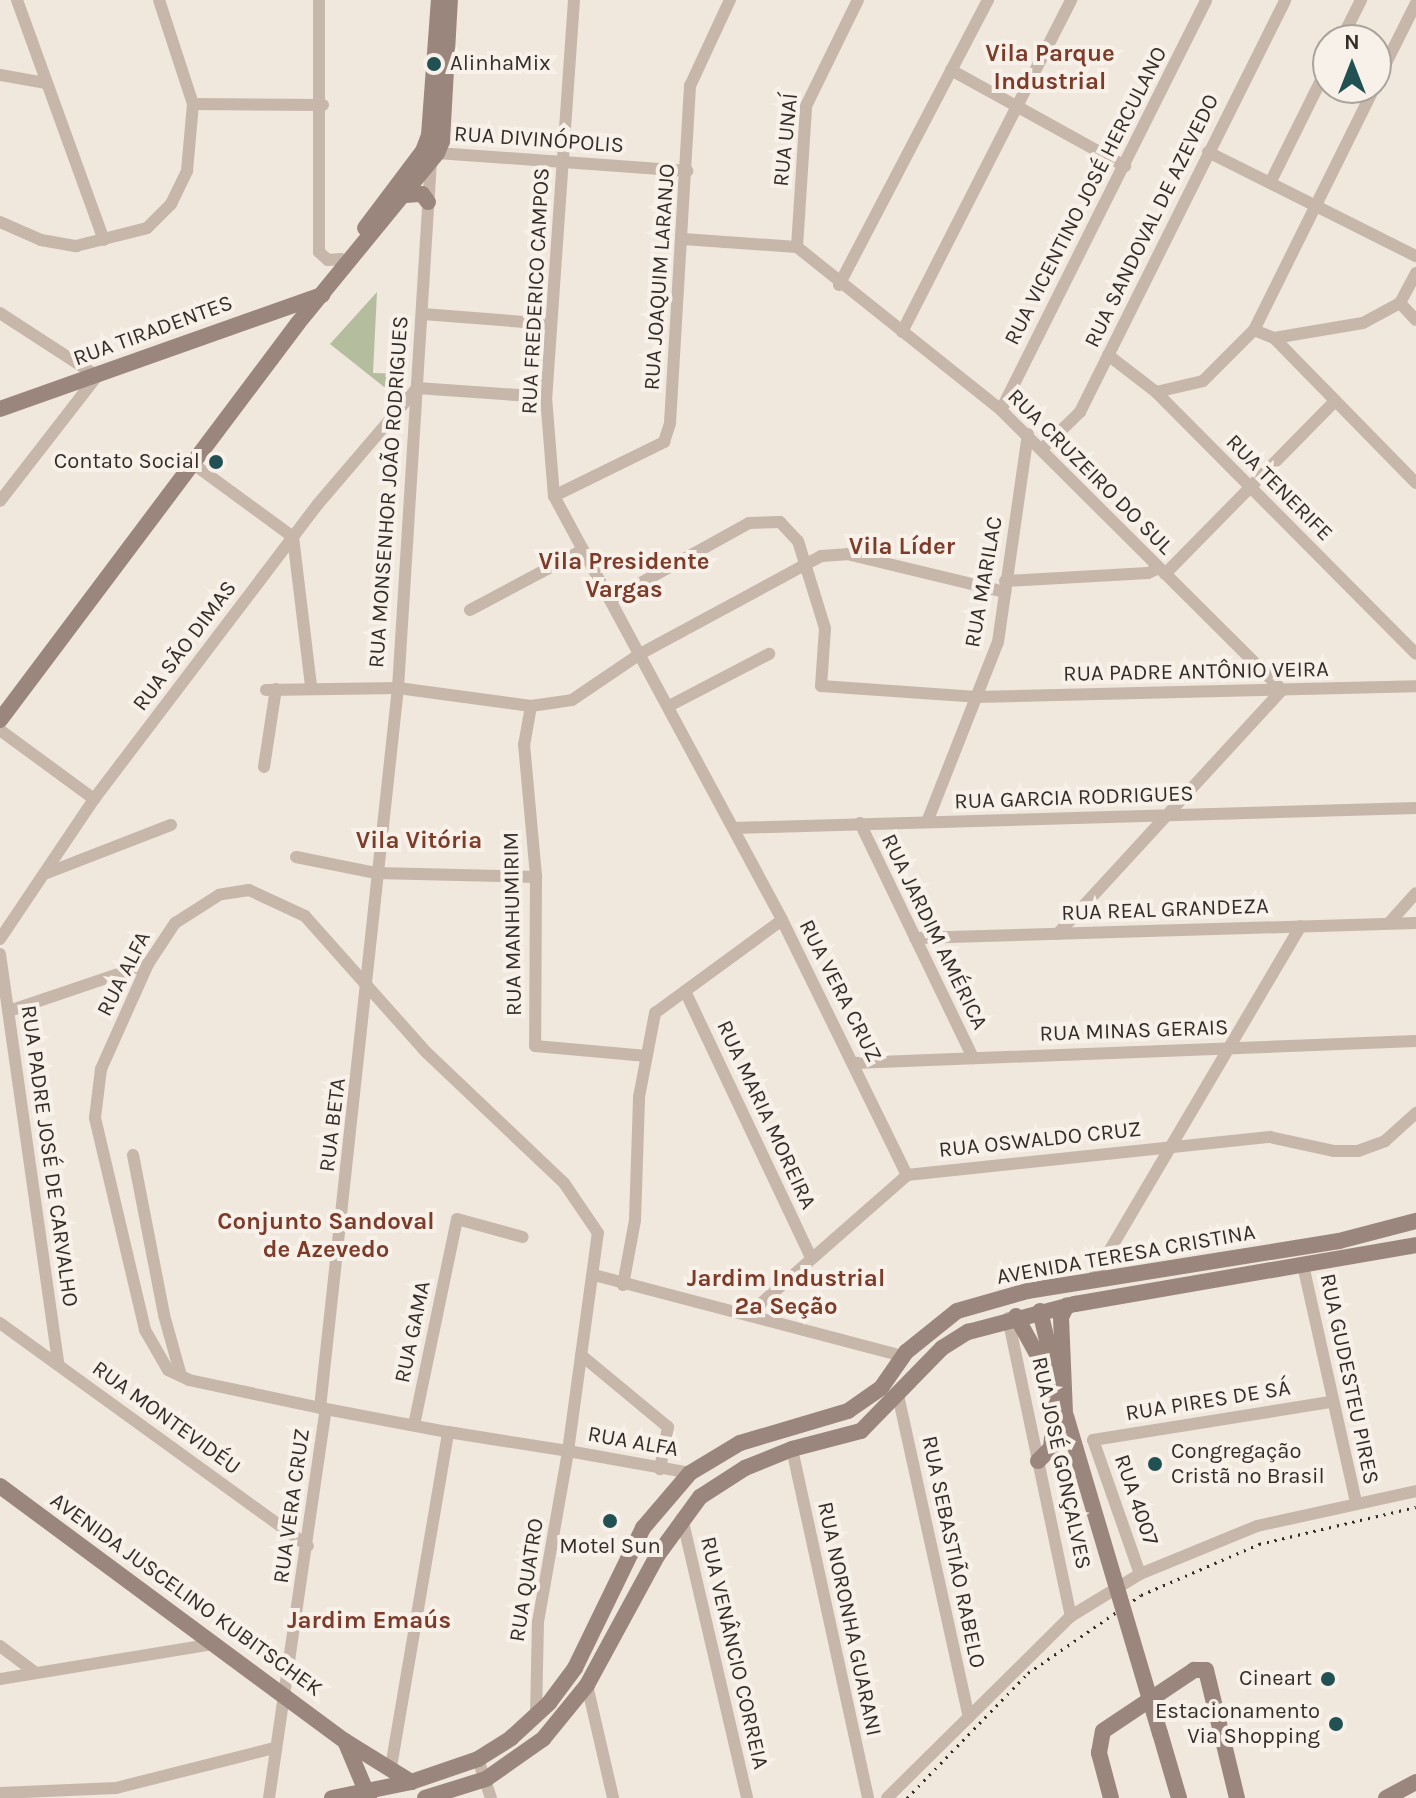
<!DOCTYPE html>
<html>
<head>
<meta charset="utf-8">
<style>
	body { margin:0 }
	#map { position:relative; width:1416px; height:1798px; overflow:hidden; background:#f0e7dd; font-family:Karla,sans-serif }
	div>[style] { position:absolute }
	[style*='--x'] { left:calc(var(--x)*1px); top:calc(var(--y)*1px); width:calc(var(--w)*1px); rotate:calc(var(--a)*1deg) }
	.green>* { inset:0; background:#b4be9f }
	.street>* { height:12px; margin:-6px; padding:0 6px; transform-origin:6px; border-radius:6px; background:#c7b6aa }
	.secondary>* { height:16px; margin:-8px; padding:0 8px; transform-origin:8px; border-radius:8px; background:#9a867c }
	.rail>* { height:3px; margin-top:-1.5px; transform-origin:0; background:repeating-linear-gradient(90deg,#352d29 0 2px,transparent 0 8px) }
	.secondary-bridge>* { height:16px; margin:-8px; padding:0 8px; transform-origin:8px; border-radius:8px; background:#9a867c }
	.dots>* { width:22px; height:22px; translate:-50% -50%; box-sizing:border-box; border:4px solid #f8f1e9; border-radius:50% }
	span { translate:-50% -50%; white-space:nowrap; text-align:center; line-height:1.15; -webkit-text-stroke:8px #f8f1e9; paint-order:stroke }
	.poi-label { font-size:22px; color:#352d29 }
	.left { translate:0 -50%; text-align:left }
	.right { translate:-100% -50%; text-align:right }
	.street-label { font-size:22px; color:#352d29 }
	.neighbourhood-label { font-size:24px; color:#7d3b2a; font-weight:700 }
	.north { position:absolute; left:1312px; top:24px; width:80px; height:80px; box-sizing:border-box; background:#f8f1e9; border:2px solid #aaa39c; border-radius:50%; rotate:0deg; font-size:22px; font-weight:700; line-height:32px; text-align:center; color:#352d29 }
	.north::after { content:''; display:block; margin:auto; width:28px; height:36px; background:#225153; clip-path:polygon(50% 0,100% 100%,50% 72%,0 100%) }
</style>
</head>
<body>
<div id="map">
	<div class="green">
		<div style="clip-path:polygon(377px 292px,373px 373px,406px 374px,393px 394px,330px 344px)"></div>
	</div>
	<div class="street">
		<div style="--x:17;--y:0;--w:255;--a:70.1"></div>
		<div style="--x:319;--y:0;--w:252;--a:90"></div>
		<div style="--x:319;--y:252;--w:12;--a:42"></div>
		<div style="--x:328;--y:260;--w:13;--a:-4"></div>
		<div style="--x:574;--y:0;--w:398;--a:94"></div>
		<div style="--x:546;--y:397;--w:99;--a:85.4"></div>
		<div style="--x:554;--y:496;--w:481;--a:61.7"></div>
		<div style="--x:782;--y:920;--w:284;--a:63.9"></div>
		<div style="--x:1341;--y:40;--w:45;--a:-63.4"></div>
		<div style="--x:951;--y:70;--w:199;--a:28.9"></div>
		<div style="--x:0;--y:75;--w:47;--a:9.9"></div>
		<div style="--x:1376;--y:83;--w:89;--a:-63.4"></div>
		<div style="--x:193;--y:104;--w:130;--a:0.4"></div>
		<div style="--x:1208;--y:152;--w:233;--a:26.6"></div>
		<div style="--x:437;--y:153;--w:251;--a:4.1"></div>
		<div style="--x:1270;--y:183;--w:131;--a:-63.6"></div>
		<div style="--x:0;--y:222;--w:45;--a:23.7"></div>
		<div style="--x:41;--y:240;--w:36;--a:10"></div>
		<div style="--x:76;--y:246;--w:73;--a:-14.2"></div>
		<div style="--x:147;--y:228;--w:34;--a:-45"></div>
		<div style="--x:171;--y:204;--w:37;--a:-64"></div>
		<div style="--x:187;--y:171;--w:67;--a:-84.9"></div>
		<div style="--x:193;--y:104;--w:109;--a:-108.1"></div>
		<div style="--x:683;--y:239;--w:114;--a:4"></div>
		<div style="--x:797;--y:247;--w:261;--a:38.6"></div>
		<div style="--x:1001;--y:410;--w:397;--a:44.9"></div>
		<div style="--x:1282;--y:690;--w:331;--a:132.6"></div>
		<div style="--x:797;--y:247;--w:141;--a:-86.3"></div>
		<div style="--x:806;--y:106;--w:118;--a:-63.9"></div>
		<div style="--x:839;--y:285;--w:322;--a:-62.4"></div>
		<div style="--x:1400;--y:303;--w:23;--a:47"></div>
		<div style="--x:0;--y:313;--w:116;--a:33"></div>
		<div style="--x:97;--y:376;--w:158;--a:127.8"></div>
		<div style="--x:423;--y:314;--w:127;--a:4.5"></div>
		<div style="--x:1254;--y:330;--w:22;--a:22"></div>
		<div style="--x:1274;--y:338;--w:90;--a:-9.6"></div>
		<div style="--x:1363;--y:323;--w:42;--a:-28.4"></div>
		<div style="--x:1400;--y:303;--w:34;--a:-62"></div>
		<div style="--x:902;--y:332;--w:373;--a:-63"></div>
		<div style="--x:1274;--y:338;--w:203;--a:45.6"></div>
		<div style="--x:1108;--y:355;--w:61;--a:37.6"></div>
		<div style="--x:1156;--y:392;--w:369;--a:45.2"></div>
		<div style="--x:1156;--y:392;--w:48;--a:-13.2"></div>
		<div style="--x:1203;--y:381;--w:72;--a:-45"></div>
		<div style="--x:1254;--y:330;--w:270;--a:-63.6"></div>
		<div style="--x:1001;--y:410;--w:458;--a:-63.4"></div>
		<div style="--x:1042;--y:449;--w:53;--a:-44.2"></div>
		<div style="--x:1080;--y:412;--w:460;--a:-63.5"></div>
		<div style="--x:192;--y:463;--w:125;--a:36.2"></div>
		<div style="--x:293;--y:537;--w:150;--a:83.1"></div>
		<div style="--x:554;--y:496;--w:123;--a:-26.1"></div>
		<div style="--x:664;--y:442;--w:20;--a:-72"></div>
		<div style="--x:670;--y:423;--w:338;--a:-86.6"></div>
		<div style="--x:690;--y:86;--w:95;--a:-65.1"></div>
		<div style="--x:1165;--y:574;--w:243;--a:-45.5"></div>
		<div style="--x:1005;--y:581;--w:143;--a:-3.2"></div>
		<div style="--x:1148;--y:573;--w:12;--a:-24"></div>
		<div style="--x:610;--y:600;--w:159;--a:-29"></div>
		<div style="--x:749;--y:523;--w:31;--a:-2"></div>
		<div style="--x:780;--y:522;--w:26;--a:47"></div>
		<div style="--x:798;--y:541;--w:91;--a:72.8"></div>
		<div style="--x:825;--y:628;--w:58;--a:93.9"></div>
		<div style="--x:821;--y:686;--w:156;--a:4"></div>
		<div style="--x:977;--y:697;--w:439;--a:-1.4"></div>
		<div style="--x:470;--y:610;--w:128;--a:-28"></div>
		<div style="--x:266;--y:690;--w:132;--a:-0.9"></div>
		<div style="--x:398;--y:688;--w:134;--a:7.7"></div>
		<div style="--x:531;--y:706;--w:41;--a:-8.3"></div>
		<div style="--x:572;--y:700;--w:82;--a:-34.1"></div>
		<div style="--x:640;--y:654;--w:206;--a:-28.4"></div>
		<div style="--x:821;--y:556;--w:26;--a:-4"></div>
		<div style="--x:847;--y:554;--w:163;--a:13.5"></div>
		<div style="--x:531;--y:706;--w:39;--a:100"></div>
		<div style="--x:524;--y:744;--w:134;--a:84.8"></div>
		<div style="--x:536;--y:877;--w:169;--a:90.3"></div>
		<div style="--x:535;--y:1046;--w:112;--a:5.1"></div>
		<div style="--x:669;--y:706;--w:113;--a:-27.5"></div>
		<div style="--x:0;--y:730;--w:117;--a:36.3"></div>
		<div style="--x:264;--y:767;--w:79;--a:-81.3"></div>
		<div style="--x:927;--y:822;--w:193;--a:-68.5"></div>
		<div style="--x:998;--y:642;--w:210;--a:-81.8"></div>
		<div style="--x:860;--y:823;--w:261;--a:64.3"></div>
		<div style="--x:734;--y:828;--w:682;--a:-1.68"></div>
		<div style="--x:296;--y:857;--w:82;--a:11.3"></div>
		<div style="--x:376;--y:873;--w:160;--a:1.4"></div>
		<div style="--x:47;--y:873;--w:133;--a:-21.2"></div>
		<div style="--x:1389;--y:923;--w:40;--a:-48"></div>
		<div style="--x:915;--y:938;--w:501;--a:-1.71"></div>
		<div style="--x:0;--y:939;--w:169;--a:-56.1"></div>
		<div style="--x:94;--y:799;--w:370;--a:-52.8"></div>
		<div style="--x:318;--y:504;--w:153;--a:-49.5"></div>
		<div style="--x:417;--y:388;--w:129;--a:4"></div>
		<div style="--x:0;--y:954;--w:413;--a:81.9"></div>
		<div style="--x:685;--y:991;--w:294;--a:64.7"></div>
		<div style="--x:9;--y:1011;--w:147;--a:-18.7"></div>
		<div style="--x:854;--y:1063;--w:562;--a:-2.24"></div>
		<div style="--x:133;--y:1155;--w:163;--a:79"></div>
		<div style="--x:164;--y:1315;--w:63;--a:74.4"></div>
		<div style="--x:1303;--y:1265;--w:243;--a:77.4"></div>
		<div style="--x:594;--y:1275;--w:319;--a:14.7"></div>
		<div style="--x:1091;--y:1282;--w:413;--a:-59.5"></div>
		<div style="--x:623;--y:1285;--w:66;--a:-79.5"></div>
		<div style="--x:635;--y:1220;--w:123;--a:-88.1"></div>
		<div style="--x:639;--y:1097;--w:86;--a:-79.2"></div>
		<div style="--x:655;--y:1013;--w:157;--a:-36.2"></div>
		<div style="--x:749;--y:1314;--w:210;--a:-41.3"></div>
		<div style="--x:907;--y:1175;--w:365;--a:-6"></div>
		<div style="--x:1270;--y:1137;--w:66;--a:12.3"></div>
		<div style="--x:1334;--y:1151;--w:24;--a:0"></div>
		<div style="--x:1358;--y:1151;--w:29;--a:-20"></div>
		<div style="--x:1385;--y:1141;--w:42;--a:-42.1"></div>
		<div style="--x:1008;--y:1318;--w:305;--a:78.1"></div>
		<div style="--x:0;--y:1323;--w:380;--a:35.9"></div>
		<div style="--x:581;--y:1355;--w:113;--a:39.6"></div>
		<div style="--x:668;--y:1427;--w:43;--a:100.8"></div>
		<div style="--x:898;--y:1395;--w:330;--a:77.6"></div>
		<div style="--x:320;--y:1408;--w:724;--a:-83.82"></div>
		<div style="--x:398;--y:688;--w:529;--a:-86.42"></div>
		<div style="--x:414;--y:1425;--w:210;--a:-78.2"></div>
		<div style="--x:457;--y:1219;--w:68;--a:15.3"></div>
		<div style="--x:792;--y:1449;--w:357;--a:77.7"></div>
		<div style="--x:682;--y:1518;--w:287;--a:76.9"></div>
		<div style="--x:1140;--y:1574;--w:142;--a:-109.3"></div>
		<div style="--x:1093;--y:1440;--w:240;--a:-9.1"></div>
		<div style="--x:0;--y:1646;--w:45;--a:36.9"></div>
		<div style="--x:0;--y:1679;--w:217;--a:-9.3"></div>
		<div style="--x:587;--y:1685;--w:116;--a:77"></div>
		<div style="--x:536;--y:1716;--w:94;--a:-88.8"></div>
		<div style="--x:538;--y:1622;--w:174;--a:-80"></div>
		<div style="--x:568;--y:1451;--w:220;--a:-82.2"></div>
		<div style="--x:598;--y:1233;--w:60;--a:-124.2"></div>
		<div style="--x:564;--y:1183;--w:190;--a:-136.5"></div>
		<div style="--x:426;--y:1052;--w:182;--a:-131.7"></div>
		<div style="--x:305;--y:916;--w:62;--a:-155.1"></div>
		<div style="--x:249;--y:890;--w:30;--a:171"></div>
		<div style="--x:219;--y:895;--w:52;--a:147.5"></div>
		<div style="--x:175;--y:923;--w:49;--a:123.4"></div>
		<div style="--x:148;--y:964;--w:115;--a:114.1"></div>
		<div style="--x:101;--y:1069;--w:49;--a:97"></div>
		<div style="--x:95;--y:1118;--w:218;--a:76.7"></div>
		<div style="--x:145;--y:1330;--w:46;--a:60.1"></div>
		<div style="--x:168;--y:1370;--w:23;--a:25"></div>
		<div style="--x:189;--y:1380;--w:140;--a:12"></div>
		<div style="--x:326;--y:1409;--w:124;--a:10.7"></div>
		<div style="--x:448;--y:1432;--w:121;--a:9"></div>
		<div style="--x:568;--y:1451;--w:124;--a:10.2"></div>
		<div style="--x:478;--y:1759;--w:41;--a:71.6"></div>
		<div style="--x:391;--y:1767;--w:340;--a:-80.3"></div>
		<div style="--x:0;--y:1793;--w:116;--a:-2.5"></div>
		<div style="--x:116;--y:1788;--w:163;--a:-14.2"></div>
		<div style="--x:269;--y:1798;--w:393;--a:-81.7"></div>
		<div style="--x:887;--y:1798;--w:259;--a:-44.7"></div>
		<div style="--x:1071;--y:1616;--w:81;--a:-31.3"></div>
		<div style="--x:1140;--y:1574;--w:126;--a:-22.3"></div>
		<div style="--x:1257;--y:1526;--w:163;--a:-12.4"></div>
	</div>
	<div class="secondary">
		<div style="--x:406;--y:195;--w:16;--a:-4"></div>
		<div style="--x:422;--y:194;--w:10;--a:53"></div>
		<div style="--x:365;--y:228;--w:96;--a:-53"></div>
		<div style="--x:423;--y:151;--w:17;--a:-69"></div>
		<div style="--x:429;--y:135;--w:135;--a:-85.8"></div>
		<div style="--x:0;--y:409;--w:342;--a:-19.5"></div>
		<div style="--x:0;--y:720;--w:496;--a:-53.1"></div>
		<div style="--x:298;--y:323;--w:220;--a:-50.7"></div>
		<div style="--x:437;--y:153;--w:13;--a:-67"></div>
		<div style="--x:442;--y:141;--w:141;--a:-86.8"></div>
		<div style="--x:1040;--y:1311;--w:90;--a:76.6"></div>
		<div style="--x:1016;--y:1316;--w:66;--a:61.1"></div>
		<div style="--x:1065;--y:1413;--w:96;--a:-92.4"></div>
		<div style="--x:1061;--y:1317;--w:13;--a:-63"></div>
		<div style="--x:1038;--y:1461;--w:18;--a:-45"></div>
		<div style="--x:1051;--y:1448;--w:60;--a:-84.3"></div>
		<div style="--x:0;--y:1486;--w:429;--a:36.5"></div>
		<div style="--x:345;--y:1741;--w:78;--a:31.8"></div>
		<div style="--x:1160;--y:1733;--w:68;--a:73.7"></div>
		<div style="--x:345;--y:1741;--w:62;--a:67.2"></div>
		<div style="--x:332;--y:1798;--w:81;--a:-11.4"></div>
		<div style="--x:411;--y:1782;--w:71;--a:-18.9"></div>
		<div style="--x:478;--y:1759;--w:39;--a:-32"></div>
		<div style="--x:511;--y:1738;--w:52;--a:-42.6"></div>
		<div style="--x:549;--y:1703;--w:44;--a:-53.4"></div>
		<div style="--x:575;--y:1668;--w:156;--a:-64.1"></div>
		<div style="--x:643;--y:1528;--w:72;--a:-49.5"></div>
		<div style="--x:690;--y:1473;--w:58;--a:-31"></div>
		<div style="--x:740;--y:1443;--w:113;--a:-16.5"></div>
		<div style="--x:848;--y:1411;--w:40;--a:-34.9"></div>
		<div style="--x:881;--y:1388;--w:44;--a:-55.2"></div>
		<div style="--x:906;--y:1352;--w:65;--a:-38.8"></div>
		<div style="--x:957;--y:1311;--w:73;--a:-15.9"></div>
		<div style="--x:1027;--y:1291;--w:316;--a:-9.1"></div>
		<div style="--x:1339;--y:1241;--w:80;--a:-14.6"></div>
		<div style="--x:425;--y:1798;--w:64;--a:-17.3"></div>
		<div style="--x:486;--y:1779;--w:70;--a:-35.1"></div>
		<div style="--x:543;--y:1739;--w:70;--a:-50.8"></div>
		<div style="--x:587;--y:1685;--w:147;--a:-61.5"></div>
		<div style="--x:657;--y:1556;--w:73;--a:-53.9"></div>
		<div style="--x:700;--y:1497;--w:54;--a:-32.8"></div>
		<div style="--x:745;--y:1468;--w:51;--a:-22"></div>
		<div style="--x:792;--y:1449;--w:71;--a:-14.6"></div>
		<div style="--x:861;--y:1431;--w:116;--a:-45.7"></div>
		<div style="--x:942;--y:1348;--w:31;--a:-32"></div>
		<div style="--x:968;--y:1332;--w:111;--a:-14.7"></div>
		<div style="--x:1075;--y:1304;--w:346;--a:-9.8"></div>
		<div style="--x:1111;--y:1798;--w:47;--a:-104.9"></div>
		<div style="--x:1099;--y:1753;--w:22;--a:-80"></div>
		<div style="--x:1103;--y:1731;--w:110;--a:-33.8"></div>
		<div style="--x:1194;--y:1670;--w:12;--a:0"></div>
		<div style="--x:1206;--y:1670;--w:132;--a:76.4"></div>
		<div style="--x:1386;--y:1798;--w:34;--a:-28"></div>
	</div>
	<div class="rail">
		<div style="--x:907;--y:1798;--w:174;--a:-45.9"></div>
		<div style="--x:1028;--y:1673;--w:137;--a:-34.6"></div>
		<div style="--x:1141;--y:1595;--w:129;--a:-23.4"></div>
		<div style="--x:1259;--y:1544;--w:161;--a:-13.3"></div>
	</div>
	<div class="secondary-bridge">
		<div style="--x:1066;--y:1416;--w:331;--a:73.5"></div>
	</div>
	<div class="dots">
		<div style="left:434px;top:64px;background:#225153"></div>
		<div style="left:216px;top:462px;background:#225153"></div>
		<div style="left:1155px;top:1464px;background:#225153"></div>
		<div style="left:610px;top:1521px;background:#225153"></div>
		<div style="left:1328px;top:1679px;background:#225153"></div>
		<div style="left:1336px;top:1724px;background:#225153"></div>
	</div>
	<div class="poi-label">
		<span class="left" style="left:450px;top:64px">AlinhaMix</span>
		<span class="right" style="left:200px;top:462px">Contato Social</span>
		<span class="left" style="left:1171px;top:1464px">Congregação<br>Cristã no Brasil</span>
		<span style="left:610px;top:1547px">Motel Sun</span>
		<span class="right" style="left:1312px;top:1679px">Cineart</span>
		<span class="right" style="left:1320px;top:1724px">Estacionamento<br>Via Shopping</span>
	</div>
	<div class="street-label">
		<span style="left:539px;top:140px;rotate:4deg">RUA DIVINÓPOLIS</span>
		<span style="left:786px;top:140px;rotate:-84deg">RUA UNAÍ</span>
		<span style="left:1086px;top:196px;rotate:-63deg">RUA VICENTINO JOSÉ HERCULANO</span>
		<span style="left:1152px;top:221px;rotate:-64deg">RUA SANDOVAL DE AZEVEDO</span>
		<span style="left:660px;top:277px;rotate:-86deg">RUA JOAQUIM LARANJO</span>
		<span style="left:536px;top:291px;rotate:-87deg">RUA FREDERICO CAMPOS</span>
		<span style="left:153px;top:331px;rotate:-20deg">RUA TIRADENTES</span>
		<span style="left:1090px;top:472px;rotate:45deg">RUA CRUZEIRO DO SUL</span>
		<span style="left:1279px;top:488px;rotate:45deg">RUA TENERIFE</span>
		<span style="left:389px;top:492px;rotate:-86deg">RUA MONSENHOR JOÃO RODRIGUES</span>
		<span style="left:984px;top:582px;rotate:-80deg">RUA MARILAC</span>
		<span style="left:185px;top:646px;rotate:-53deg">RUA SÃO DIMAS</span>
		<span style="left:1196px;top:672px;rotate:-1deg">RUA PADRE ANTÔNIO VEIRA</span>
		<span style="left:1074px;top:798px;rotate:-2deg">RUA GARCIA RODRIGUES</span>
		<span style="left:1165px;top:910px;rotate:-2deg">RUA REAL GRANDEZA</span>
		<span style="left:513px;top:924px;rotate:-91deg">RUA MANHUMIRIM</span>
		<span style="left:934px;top:932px;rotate:64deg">RUA JARDIM AMÉRICA</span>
		<span style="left:124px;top:974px;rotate:-63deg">RUA ALFA</span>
		<span style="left:840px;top:991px;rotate:63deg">RUA VERA CRUZ</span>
		<span style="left:1134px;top:1031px;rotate:-2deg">RUA MINAS GERAIS</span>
		<span style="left:766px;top:1115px;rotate:65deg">RUA MARIA MOREIRA</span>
		<span style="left:333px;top:1125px;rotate:-83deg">RUA BETA</span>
		<span style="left:1040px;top:1140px;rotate:-6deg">RUA OSWALDO CRUZ</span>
		<span style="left:49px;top:1156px;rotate:82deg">RUA PADRE JOSÉ DE CARVALHO</span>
		<span style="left:1126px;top:1255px;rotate:-10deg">AVENIDA TERESA CRISTINA</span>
		<span style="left:413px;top:1332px;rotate:-78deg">RUA GAMA</span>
		<span style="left:1349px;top:1379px;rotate:78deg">RUA GUDESTEU PIRES</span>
		<span style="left:1208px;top:1401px;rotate:-9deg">RUA PIRES DE SÁ</span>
		<span style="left:166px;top:1418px;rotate:36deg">RUA MONTEVIDÉU</span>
		<span style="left:633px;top:1442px;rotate:10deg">RUA ALFA</span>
		<span style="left:1061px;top:1463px;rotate:78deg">RUA JOSÉ GONÇALVES</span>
		<span style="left:1136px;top:1500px;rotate:71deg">RUA 4007</span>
		<span style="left:292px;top:1506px;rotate:-82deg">RUA VERA CRUZ</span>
		<span style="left:953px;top:1552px;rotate:78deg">RUA SEBASTIÃO RABELO</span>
		<span style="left:527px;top:1580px;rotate:-81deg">RUA QUATRO</span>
		<span style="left:186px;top:1595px;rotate:36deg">AVENIDA JUSCELINO KUBITSCHEK</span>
		<span style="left:849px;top:1619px;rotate:78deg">RUA NORONHA GUARANI</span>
		<span style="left:734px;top:1653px;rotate:77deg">RUA VENÂNCIO CORREIA</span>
	</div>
	<div class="neighbourhood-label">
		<span style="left:1050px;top:68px">Vila Parque<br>Industrial</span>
		<span style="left:902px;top:547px">Vila Líder</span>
		<span style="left:624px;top:576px">Vila Presidente<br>Vargas</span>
		<span style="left:419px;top:841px">Vila Vitória</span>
		<span style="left:326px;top:1236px">Conjunto Sandoval<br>de Azevedo</span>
		<span style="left:786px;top:1293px">Jardim Industrial<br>2ª Seção</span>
		<span style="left:369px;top:1621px">Jardim Emaús</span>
	</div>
	<div class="north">N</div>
</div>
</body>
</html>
